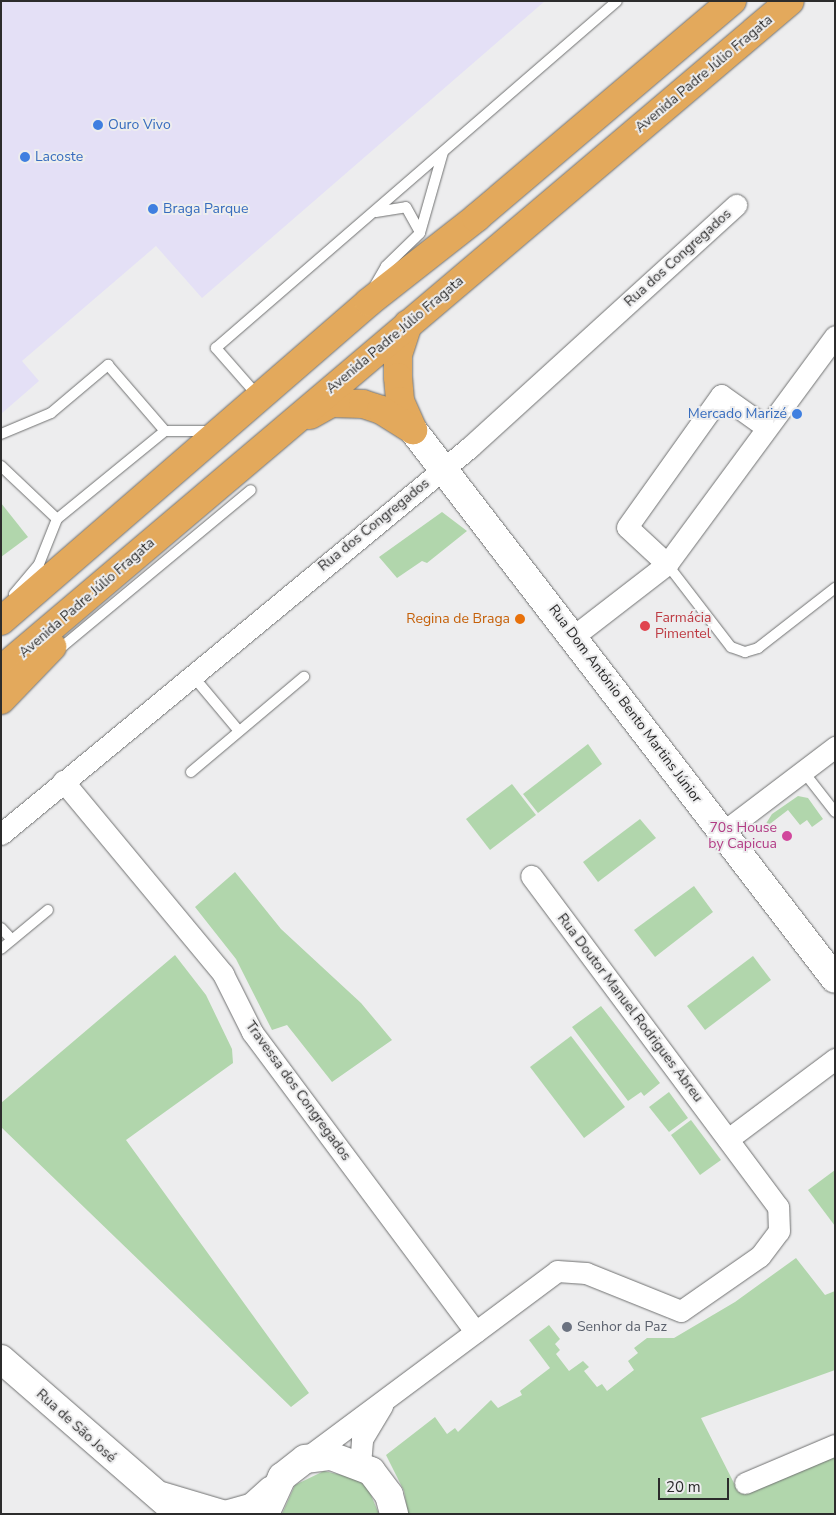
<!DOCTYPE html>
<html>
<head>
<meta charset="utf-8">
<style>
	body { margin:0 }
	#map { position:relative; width:836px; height:1515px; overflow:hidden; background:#ededee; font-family:"Nunito Sans",sans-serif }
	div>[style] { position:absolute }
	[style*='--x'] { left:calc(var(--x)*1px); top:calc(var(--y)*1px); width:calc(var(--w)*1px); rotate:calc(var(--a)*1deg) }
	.commercial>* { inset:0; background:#e4e0f6 }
	.green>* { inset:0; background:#b1d6ac }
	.roads { filter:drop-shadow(0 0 1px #707171) drop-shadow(0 0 1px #707171) }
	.lane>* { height:10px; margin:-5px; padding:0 5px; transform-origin:5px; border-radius:5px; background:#fff }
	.street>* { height:21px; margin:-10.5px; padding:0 10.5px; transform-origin:10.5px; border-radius:10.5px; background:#fff }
	.secondary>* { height:28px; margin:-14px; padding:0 14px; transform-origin:14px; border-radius:14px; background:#fff }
	.highway>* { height:28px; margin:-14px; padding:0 14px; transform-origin:14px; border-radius:14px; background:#e3a95c }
	.dots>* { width:14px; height:14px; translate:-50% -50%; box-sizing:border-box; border:2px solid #ededee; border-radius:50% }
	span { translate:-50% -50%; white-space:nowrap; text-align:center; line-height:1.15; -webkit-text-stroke:4px #ededee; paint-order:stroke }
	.street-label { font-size:14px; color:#2c2c2c }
	.shop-label { font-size:14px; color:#366cbe }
	.left { translate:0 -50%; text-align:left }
	.right { translate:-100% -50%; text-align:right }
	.health-label { font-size:14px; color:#be3a42 }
	.food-label { font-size:14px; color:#c56008 }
	.hotel-label { font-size:14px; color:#b23c85 }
	.worship-label { font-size:14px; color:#5b616d }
	.frame { position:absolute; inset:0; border:2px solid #2c2c2c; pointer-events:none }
	.scale { position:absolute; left:658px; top:1478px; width:71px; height:22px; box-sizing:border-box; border:2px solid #2c2c2c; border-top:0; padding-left:6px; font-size:15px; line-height:18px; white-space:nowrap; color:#2c2c2c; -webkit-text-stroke:4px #ededee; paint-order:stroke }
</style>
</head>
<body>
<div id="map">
	<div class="commercial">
		<div style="clip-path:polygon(1px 1px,545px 1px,202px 298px,156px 246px,22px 361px,39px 381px,1px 414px)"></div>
	</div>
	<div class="green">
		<div style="clip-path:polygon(1px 503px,28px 537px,1px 557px)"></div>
		<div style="clip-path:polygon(442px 512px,467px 531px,427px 563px,422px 561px,397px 578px,379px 557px)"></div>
		<div style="clip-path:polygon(588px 744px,602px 764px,538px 813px,523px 794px)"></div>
		<div style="clip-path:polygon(512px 784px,536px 815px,490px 850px,466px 819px)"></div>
		<div style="clip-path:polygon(798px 796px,808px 798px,823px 819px,812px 827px,807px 820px,800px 825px,788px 810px,762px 830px,772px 814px)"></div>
		<div style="clip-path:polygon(640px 819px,656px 838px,598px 882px,583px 862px)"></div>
		<div style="clip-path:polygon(235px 872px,281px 929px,361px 1003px,392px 1040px,332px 1082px,287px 1025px,272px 1030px,236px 959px,195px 907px)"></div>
		<div style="clip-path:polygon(694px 886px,713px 912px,655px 957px,634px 930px)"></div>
		<div style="clip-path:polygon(175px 955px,206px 995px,232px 1049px,233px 1063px,126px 1140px,309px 1393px,291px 1407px,1px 1127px,1px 1103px)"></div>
		<div style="clip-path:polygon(753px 956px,771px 980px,705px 1030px,687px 1006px)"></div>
		<div style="clip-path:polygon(601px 1006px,660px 1083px,644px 1096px,641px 1092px,628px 1101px,572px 1027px)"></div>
		<div style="clip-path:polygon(571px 1036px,625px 1107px,584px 1138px,530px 1067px)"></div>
		<div style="clip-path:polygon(669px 1092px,688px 1118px,669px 1132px,649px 1107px)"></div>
		<div style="clip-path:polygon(691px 1120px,721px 1160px,700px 1175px,671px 1135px)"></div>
		<div style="clip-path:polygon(835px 1170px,835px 1226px,808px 1190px)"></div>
		<div style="clip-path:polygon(796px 1258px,825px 1295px,835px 1291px,835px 1370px,701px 1418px,738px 1491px,835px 1453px,835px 1514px,408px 1514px,404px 1491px,386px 1455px,435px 1417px,447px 1434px,455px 1428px,458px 1432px,491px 1400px,498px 1408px,522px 1395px,520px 1391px,550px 1368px,529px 1340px,549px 1325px,560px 1339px,555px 1344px,560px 1350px,556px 1354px,569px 1371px,583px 1361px,589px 1367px,584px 1371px,597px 1387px,602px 1384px,607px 1391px,634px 1370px,628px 1361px,638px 1353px,634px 1348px,647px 1338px,674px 1338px,735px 1302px)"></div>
		<div style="clip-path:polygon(324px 1471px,355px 1478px,368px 1488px,379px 1514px,282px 1514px,295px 1485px)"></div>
	</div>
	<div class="roads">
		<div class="lane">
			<div style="--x:376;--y:212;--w:30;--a:-9"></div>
			<div style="--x:406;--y:207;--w:29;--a:61"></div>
			<div style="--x:374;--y:287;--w:24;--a:-60"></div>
			<div style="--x:386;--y:266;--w:47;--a:-44.1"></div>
			<div style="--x:420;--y:233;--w:84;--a:-74.1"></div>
			<div style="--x:258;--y:396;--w:64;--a:-131.2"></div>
			<div style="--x:216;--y:348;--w:530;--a:-40.87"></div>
			<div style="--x:1;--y:434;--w:54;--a:-22.8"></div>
			<div style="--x:51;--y:413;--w:75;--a:-40.1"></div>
			<div style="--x:108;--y:365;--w:87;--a:49.2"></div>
			<div style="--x:1;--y:466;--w:77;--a:43.4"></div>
			<div style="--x:667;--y:564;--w:105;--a:52.4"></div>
			<div style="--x:731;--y:647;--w:15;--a:20"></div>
			<div style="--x:745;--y:652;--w:14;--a:-17"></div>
			<div style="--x:758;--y:648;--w:98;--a:-37.9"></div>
			<div style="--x:14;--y:594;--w:39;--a:-50"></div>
			<div style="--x:39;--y:564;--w:48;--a:-68.2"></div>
			<div style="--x:57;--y:519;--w:139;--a:-39.2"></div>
			<div style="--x:165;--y:431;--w:47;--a:0"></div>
			<div style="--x:53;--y:647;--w:10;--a:-6"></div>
			<div style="--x:63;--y:646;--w:244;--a:-39.7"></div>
			<div style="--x:192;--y:675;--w:73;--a:50"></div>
			<div style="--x:803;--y:771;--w:52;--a:52"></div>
			<div style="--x:191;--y:772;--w:148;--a:-40.1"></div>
			<div style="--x:1;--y:928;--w:16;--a:47"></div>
			<div style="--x:1;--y:949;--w:61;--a:-39.7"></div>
		</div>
		<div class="street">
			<div style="--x:667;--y:564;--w:54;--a:-137.2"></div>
			<div style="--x:627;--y:527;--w:162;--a:-54.5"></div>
			<div style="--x:721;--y:395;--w:55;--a:35.4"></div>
			<div style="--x:574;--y:636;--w:118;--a:-37.7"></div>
			<div style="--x:667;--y:564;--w:283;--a:-53.6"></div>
			<div style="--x:63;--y:781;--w:251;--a:50.3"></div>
			<div style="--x:223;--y:974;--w:65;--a:63.4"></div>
			<div style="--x:252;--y:1032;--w:374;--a:53.3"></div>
			<div style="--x:723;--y:832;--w:141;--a:-37.2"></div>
			<div style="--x:1;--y:834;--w:608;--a:-39.53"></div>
			<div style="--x:470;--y:447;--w:360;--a:-42.3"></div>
			<div style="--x:728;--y:1139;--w:134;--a:-36.8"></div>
			<div style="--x:305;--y:1459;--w:314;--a:-36.7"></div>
			<div style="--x:557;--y:1271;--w:29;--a:4"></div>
			<div style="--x:586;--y:1273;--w:102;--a:21.8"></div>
			<div style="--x:681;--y:1311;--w:96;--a:-34.8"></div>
			<div style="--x:760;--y:1256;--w:31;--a:-53"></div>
			<div style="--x:779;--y:1231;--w:24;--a:-92"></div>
			<div style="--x:778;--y:1207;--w:413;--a:-126.7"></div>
			<div style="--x:360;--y:1464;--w:25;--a:-85"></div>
			<div style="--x:362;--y:1439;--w:39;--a:-59"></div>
			<div style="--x:745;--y:1483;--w:98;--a:-22.9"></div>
		</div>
		<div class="secondary">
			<div style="--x:413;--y:430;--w:692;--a:52.45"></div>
			<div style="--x:1;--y:1359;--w:236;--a:41"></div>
			<div style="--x:161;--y:1496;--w:64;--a:16.4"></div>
			<div style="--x:229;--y:1514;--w:25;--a:-16"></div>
			<div style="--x:253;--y:1507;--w:25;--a:-42"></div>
			<div style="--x:265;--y:1514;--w:41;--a:-65.3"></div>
			<div style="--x:282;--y:1477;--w:29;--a:-38"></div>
			<div style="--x:305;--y:1459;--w:26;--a:-7"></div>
			<div style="--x:331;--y:1456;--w:43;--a:20.6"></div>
			<div style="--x:371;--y:1471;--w:30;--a:53"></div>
			<div style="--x:389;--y:1495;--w:20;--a:75"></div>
		</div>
		<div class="highway">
			<div style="--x:408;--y:324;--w:32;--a:108"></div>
			<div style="--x:398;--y:354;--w:23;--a:90"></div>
			<div style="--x:398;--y:377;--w:24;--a:85"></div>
			<div style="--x:400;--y:401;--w:32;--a:66"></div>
			<div style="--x:310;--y:415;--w:25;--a:-29"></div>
			<div style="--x:332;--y:403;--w:31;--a:2"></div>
			<div style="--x:363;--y:404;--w:19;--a:18"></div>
			<div style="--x:381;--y:410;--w:38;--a:32"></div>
			<div style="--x:1;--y:621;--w:487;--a:-40.9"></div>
			<div style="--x:369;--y:302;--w:136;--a:-38.1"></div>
			<div style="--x:476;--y:218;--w:336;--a:-40.3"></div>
			<div style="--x:1;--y:670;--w:1034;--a:-40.29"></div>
			<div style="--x:1;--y:700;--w:74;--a:-46.1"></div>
		</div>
	</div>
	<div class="dots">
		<div style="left:98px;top:125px;background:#3f7fe0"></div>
		<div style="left:25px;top:157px;background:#3f7fe0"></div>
		<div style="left:153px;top:209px;background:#3f7fe0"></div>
		<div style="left:797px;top:414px;background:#3f7fe0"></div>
		<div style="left:520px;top:619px;background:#e8710a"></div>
		<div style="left:645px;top:626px;background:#e0444e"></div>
		<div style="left:787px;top:836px;background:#d1479c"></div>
		<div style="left:567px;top:1327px;background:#6b7280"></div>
	</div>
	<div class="street-label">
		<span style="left:704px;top:74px;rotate:-40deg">Avenida Padre Júlio Fragata</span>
		<span style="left:678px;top:258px;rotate:-42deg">Rua dos Congregados</span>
		<span style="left:395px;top:335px;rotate:-40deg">Avenida Padre Júlio Fragata</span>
		<span style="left:374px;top:525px;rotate:-39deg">Rua dos Congregados</span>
		<span style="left:87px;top:598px;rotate:-41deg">Avenida Padre Júlio Fragata</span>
		<span style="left:625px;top:704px;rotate:53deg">Rua Dom António Bento Martins Júnior</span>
		<span style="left:630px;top:1008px;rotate:53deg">Rua Doutor Manuel Rodrigues Abreu</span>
		<span style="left:298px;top:1091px;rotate:54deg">Travessa dos Congregados</span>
		<span style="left:76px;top:1426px;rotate:42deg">Rua de São José</span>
	</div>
	<div class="shop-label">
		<span class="left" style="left:108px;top:125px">Ouro Vivo</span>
		<span class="left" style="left:35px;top:157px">Lacoste</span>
		<span class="left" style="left:163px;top:209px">Braga Parque</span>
		<span class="right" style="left:787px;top:414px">Mercado Marizé</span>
	</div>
	<div class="health-label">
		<span class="left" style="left:655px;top:626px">Farmácia<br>Pimentel</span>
	</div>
	<div class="food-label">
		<span class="right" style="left:510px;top:619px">Regina de Braga</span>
	</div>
	<div class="hotel-label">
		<span class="right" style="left:777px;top:836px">70s House<br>by Capicua</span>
	</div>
	<div class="worship-label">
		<span class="left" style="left:577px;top:1327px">Senhor da Paz</span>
	</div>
	<div class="frame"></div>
	<div class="scale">20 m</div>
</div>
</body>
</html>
